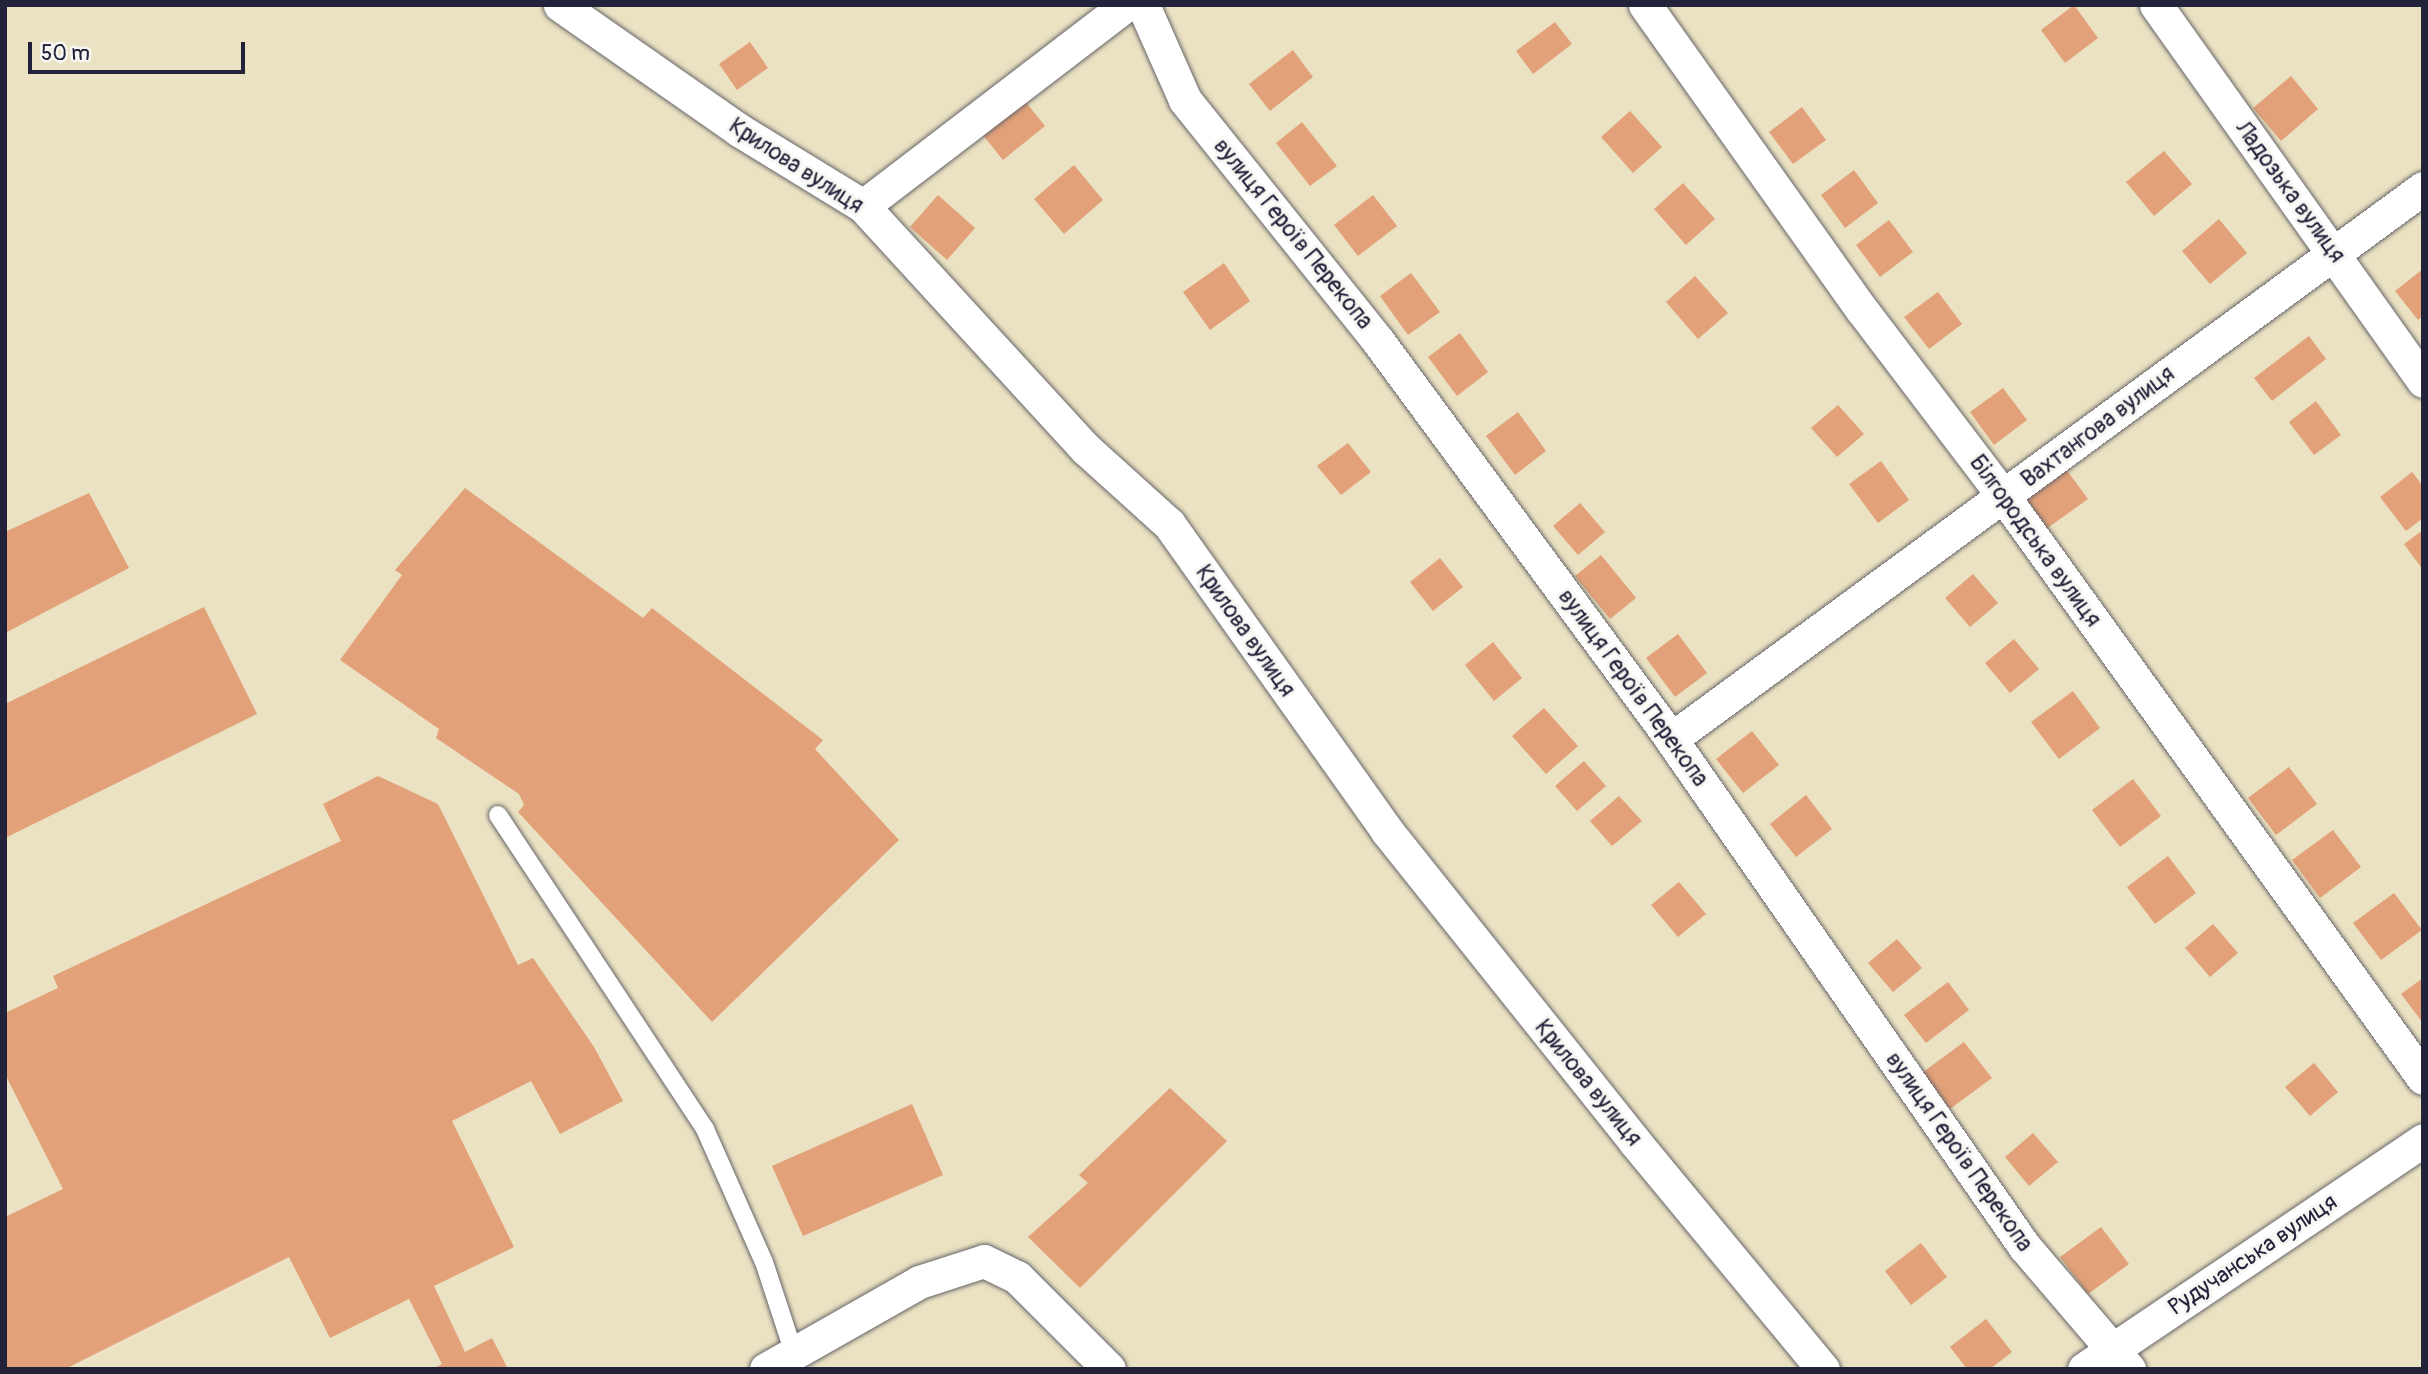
<!DOCTYPE html>
<html>
<head>
<meta charset="utf-8">
<style>
	body { margin:0 }
	#map { position:relative; width:2428px; height:1374px; overflow:hidden; background:#eae2c2; font-family:Pangolin,sans-serif }
	div>[style] { position:absolute }
	[style*='--x'] { left:calc(var(--x)*1px); top:calc(var(--y)*1px); width:calc(var(--w)*1px); rotate:calc(var(--a)*1deg) }
	.building>* { inset:0; background:#e2a179 }
	.roads { filter:drop-shadow(0 0 2px #68656a) drop-shadow(0 0 2px #68656a) }
	.service>* { height:18px; margin:-9px; padding:0 9px; transform-origin:9px; border-radius:9px; background:#fff }
	.minor>* { height:33px; margin:-16.5px; padding:0 16.5px; transform-origin:16.5px; border-radius:16.5px; background:#fff }
	span { translate:-50% -50%; white-space:nowrap; text-align:center; line-height:1.15; -webkit-text-stroke:6px #f6f6f2; paint-order:stroke }
	.street-label { font-size:23px; color:#22223b }
	.frame { position:absolute; inset:0; border:7px solid #22223b; pointer-events:none }
	.scale { position:absolute; left:28px; top:42px; width:217px; height:32px; box-sizing:border-box; border:4px solid #22223b; border-top:0; padding-left:9px; font-size:21px; line-height:24px; white-space:nowrap; color:#22223b; -webkit-text-stroke:5px #f6f6f2; paint-order:stroke }
</style>
</head>
<body>
<div id="map">
	<div class="building">
		<div style="clip-path:polygon(2074px 5px,2098px 38px,2065px 63px,2041px 30px)"></div>
		<div style="clip-path:polygon(1555px 22px,1572px 44px,1533px 74px,1516px 51px)"></div>
		<div style="clip-path:polygon(750px 42px,768px 68px,737px 90px,719px 64px)"></div>
		<div style="clip-path:polygon(1293px 50px,1313px 77px,1270px 111px,1249px 84px)"></div>
		<div style="clip-path:polygon(2291px 76px,2318px 109px,2281px 141px,2253px 108px)"></div>
		<div style="clip-path:polygon(1024px 100px,1045px 126px,1003px 160px,982px 134px)"></div>
		<div style="clip-path:polygon(1802px 107px,1826px 140px,1793px 164px,1769px 132px)"></div>
		<div style="clip-path:polygon(1630px 111px,1662px 147px,1633px 173px,1601px 137px)"></div>
		<div style="clip-path:polygon(1302px 122px,1337px 166px,1310px 186px,1276px 143px)"></div>
		<div style="clip-path:polygon(2164px 151px,2192px 184px,2154px 216px,2126px 182px)"></div>
		<div style="clip-path:polygon(1074px 165px,1103px 200px,1064px 234px,1034px 199px)"></div>
		<div style="clip-path:polygon(1854px 170px,1878px 203px,1845px 228px,1821px 195px)"></div>
		<div style="clip-path:polygon(1683px 183px,1715px 219px,1686px 245px,1654px 209px)"></div>
		<div style="clip-path:polygon(938px 195px,975px 228px,947px 260px,910px 227px)"></div>
		<div style="clip-path:polygon(1373px 195px,1397px 226px,1358px 256px,1334px 225px)"></div>
		<div style="clip-path:polygon(2219px 219px,2247px 253px,2210px 284px,2182px 251px)"></div>
		<div style="clip-path:polygon(1889px 220px,1913px 252px,1880px 277px,1856px 245px)"></div>
		<div style="clip-path:polygon(1224px 263px,1250px 301px,1210px 330px,1183px 292px)"></div>
		<div style="clip-path:polygon(2423px 269px,2423px 316px,2418px 320px,2395px 291px)"></div>
		<div style="clip-path:polygon(1411px 273px,1440px 312px,1408px 335px,1380px 296px)"></div>
		<div style="clip-path:polygon(1695px 276px,1728px 313px,1698px 339px,1666px 302px)"></div>
		<div style="clip-path:polygon(1938px 292px,1962px 324px,1929px 349px,1904px 317px)"></div>
		<div style="clip-path:polygon(1460px 333px,1488px 372px,1457px 396px,1428px 357px)"></div>
		<div style="clip-path:polygon(2309px 336px,2326px 359px,2272px 401px,2254px 378px)"></div>
		<div style="clip-path:polygon(2003px 388px,2027px 420px,1994px 445px,1970px 412px)"></div>
		<div style="clip-path:polygon(2316px 401px,2341px 435px,2314px 455px,2289px 422px)"></div>
		<div style="clip-path:polygon(1838px 405px,1864px 434px,1837px 457px,1811px 428px)"></div>
		<div style="clip-path:polygon(1518px 412px,1546px 451px,1515px 475px,1486px 436px)"></div>
		<div style="clip-path:polygon(1348px 443px,1371px 472px,1341px 495px,1317px 466px)"></div>
		<div style="clip-path:polygon(1881px 461px,1909px 500px,1878px 523px,1849px 484px)"></div>
		<div style="clip-path:polygon(2060px 461px,2088px 499px,2046px 529px,2019px 492px)"></div>
		<div style="clip-path:polygon(2412px 472px,2423px 486px,2423px 518px,2406px 531px,2380px 497px)"></div>
		<div style="clip-path:polygon(465px 488px,643px 618px,652px 608px,823px 740px,815px 749px,899px 840px,712px 1022px,518px 812px,524px 805px,519px 794px,436px 738px,439px 729px,340px 660px,402px 575px,395px 570px)"></div>
		<div style="clip-path:polygon(89px 493px,129px 568px,5px 633px,5px 532px)"></div>
		<div style="clip-path:polygon(1580px 503px,1605px 532px,1578px 555px,1553px 526px)"></div>
		<div style="clip-path:polygon(2423px 530px,2423px 570px,2404px 544px)"></div>
		<div style="clip-path:polygon(1601px 555px,1636px 598px,1610px 619px,1575px 576px)"></div>
		<div style="clip-path:polygon(1440px 558px,1463px 587px,1433px 611px,1410px 582px)"></div>
		<div style="clip-path:polygon(1973px 574px,1998px 603px,1970px 627px,1945px 598px)"></div>
		<div style="clip-path:polygon(204px 607px,257px 714px,5px 838px,5px 704px)"></div>
		<div style="clip-path:polygon(1678px 634px,1707px 673px,1675px 697px,1646px 658px)"></div>
		<div style="clip-path:polygon(2014px 639px,2039px 669px,2010px 693px,1985px 663px)"></div>
		<div style="clip-path:polygon(1493px 642px,1522px 678px,1494px 701px,1465px 665px)"></div>
		<div style="clip-path:polygon(2073px 691px,2100px 728px,2059px 759px,2031px 722px)"></div>
		<div style="clip-path:polygon(1544px 708px,1578px 746px,1546px 774px,1512px 736px)"></div>
		<div style="clip-path:polygon(1752px 731px,1779px 765px,1743px 793px,1716px 759px)"></div>
		<div style="clip-path:polygon(1584px 761px,1606px 786px,1577px 811px,1555px 786px)"></div>
		<div style="clip-path:polygon(2289px 767px,2317px 804px,2276px 835px,2248px 798px)"></div>
		<div style="clip-path:polygon(378px 776px,438px 804px,518px 965px,533px 958px,594px 1047px,623px 1101px,560px 1134px,531px 1081px,452px 1121px,514px 1247px,434px 1286px,465px 1352px,492px 1338px,508px 1369px,432px 1369px,442px 1364px,409px 1299px,330px 1338px,289px 1257px,65px 1369px,5px 1369px,5px 1217px,63px 1189px,5px 1074px,5px 1013px,58px 988px,53px 976px,341px 841px,323px 804px)"></div>
		<div style="clip-path:polygon(2133px 779px,2161px 816px,2120px 847px,2092px 810px)"></div>
		<div style="clip-path:polygon(1806px 795px,1832px 829px,1796px 857px,1770px 824px)"></div>
		<div style="clip-path:polygon(1619px 796px,1642px 821px,1612px 846px,1590px 821px)"></div>
		<div style="clip-path:polygon(2333px 830px,2361px 867px,2320px 898px,2292px 860px)"></div>
		<div style="clip-path:polygon(2168px 856px,2196px 893px,2155px 924px,2127px 887px)"></div>
		<div style="clip-path:polygon(1679px 882px,1706px 914px,1678px 937px,1651px 905px)"></div>
		<div style="clip-path:polygon(2394px 893px,2422px 930px,2381px 960px,2353px 923px)"></div>
		<div style="clip-path:polygon(2213px 924px,2238px 953px,2210px 977px,2185px 948px)"></div>
		<div style="clip-path:polygon(1897px 939px,1922px 968px,1893px 992px,1868px 963px)"></div>
		<div style="clip-path:polygon(2423px 978px,2423px 1023px,2401px 994px)"></div>
		<div style="clip-path:polygon(1948px 982px,1969px 1010px,1926px 1043px,1904px 1015px)"></div>
		<div style="clip-path:polygon(1964px 1042px,1992px 1078px,1950px 1109px,1923px 1072px)"></div>
		<div style="clip-path:polygon(2314px 1063px,2338px 1092px,2310px 1116px,2285px 1087px)"></div>
		<div style="clip-path:polygon(1170px 1088px,1227px 1141px,1080px 1288px,1028px 1237px,1088px 1183px,1079px 1175px)"></div>
		<div style="clip-path:polygon(912px 1104px,943px 1175px,803px 1236px,772px 1166px)"></div>
		<div style="clip-path:polygon(2033px 1133px,2058px 1162px,2029px 1186px,2005px 1157px)"></div>
		<div style="clip-path:polygon(2101px 1227px,2129px 1264px,2088px 1294px,2060px 1257px)"></div>
		<div style="clip-path:polygon(1921px 1243px,1947px 1277px,1911px 1305px,1885px 1271px)"></div>
		<div style="clip-path:polygon(1986px 1319px,2012px 1352px,1990px 1369px,1967px 1369px,1950px 1347px)"></div>
	</div>
	<div class="roads">
		<div class="service">
			<div style="--x:498;--y:815;--w:376;--a:56.6"></div>
			<div style="--x:705;--y:1129;--w:145;--a:66.1"></div>
			<div style="--x:764;--y:1262;--w:96;--a:71.8"></div>
		</div>
		<div class="minor">
			<div style="--x:560;--y:5;--w:218;--a:34.9"></div>
			<div style="--x:739;--y:130;--w:145;--a:31.5"></div>
			<div style="--x:863;--y:206;--w:330;--a:47.5"></div>
			<div style="--x:1086;--y:449;--w:112;--a:42.1"></div>
			<div style="--x:1169;--y:524;--w:377;--a:54.6"></div>
			<div style="--x:1387;--y:831;--w:398;--a:51.4"></div>
			<div style="--x:1635;--y:1142;--w:295;--a:50.4"></div>
			<div style="--x:1143;--y:5;--w:104;--a:66.1"></div>
			<div style="--x:1185;--y:100;--w:309;--a:51.3"></div>
			<div style="--x:1378;--y:341;--w:494;--a:53.6"></div>
			<div style="--x:1671;--y:739;--w:618;--a:55.15"></div>
			<div style="--x:2024;--y:1246;--w:162;--a:49.5"></div>
			<div style="--x:1645;--y:5;--w:374;--a:54.6"></div>
			<div style="--x:1862;--y:310;--w:235;--a:52.8"></div>
			<div style="--x:2004;--y:497;--w:716;--a:54.2"></div>
			<div style="--x:2156;--y:5;--w:461;--a:54.6"></div>
			<div style="--x:863;--y:206;--w:331;--a:-37.4"></div>
			<div style="--x:1671;--y:739;--w:932;--a:-36.23"></div>
			<div style="--x:766;--y:1369;--w:176;--a:-29.6"></div>
			<div style="--x:919;--y:1282;--w:68;--a:-17.9"></div>
			<div style="--x:984;--y:1261;--w:37;--a:26"></div>
			<div style="--x:1017;--y:1277;--w:130;--a:45"></div>
			<div style="--x:2084;--y:1369;--w:409;--a:-34"></div>
		</div>
	</div>
	<div class="street-label">
		<span style="left:796px;top:166px;rotate:33deg">Крилова вулиця</span>
		<span style="left:2290px;top:192px;rotate:54deg">Ладозька вулиця</span>
		<span style="left:1293px;top:234px;rotate:51deg">вулиця Героїв Перекопа</span>
		<span style="left:2098px;top:427px;rotate:-37deg">Вахтангова вулиця</span>
		<span style="left:2035px;top:541px;rotate:54deg">Білгородська вулиця</span>
		<span style="left:1245px;top:631px;rotate:55deg">Крилова вулиця</span>
		<span style="left:1633px;top:688px;rotate:54deg">вулиця Героїв Перекопа</span>
		<span style="left:1588px;top:1083px;rotate:51deg">Крилова вулиця</span>
		<span style="left:1959px;top:1152px;rotate:55deg">вулиця Героїв Перекопа</span>
		<span style="left:2253px;top:1255px;rotate:-34deg">Рудучанська вулиця</span>
	</div>
	<div class="frame"></div>
	<div class="scale">50 m</div>
</div>
</body>
</html>
